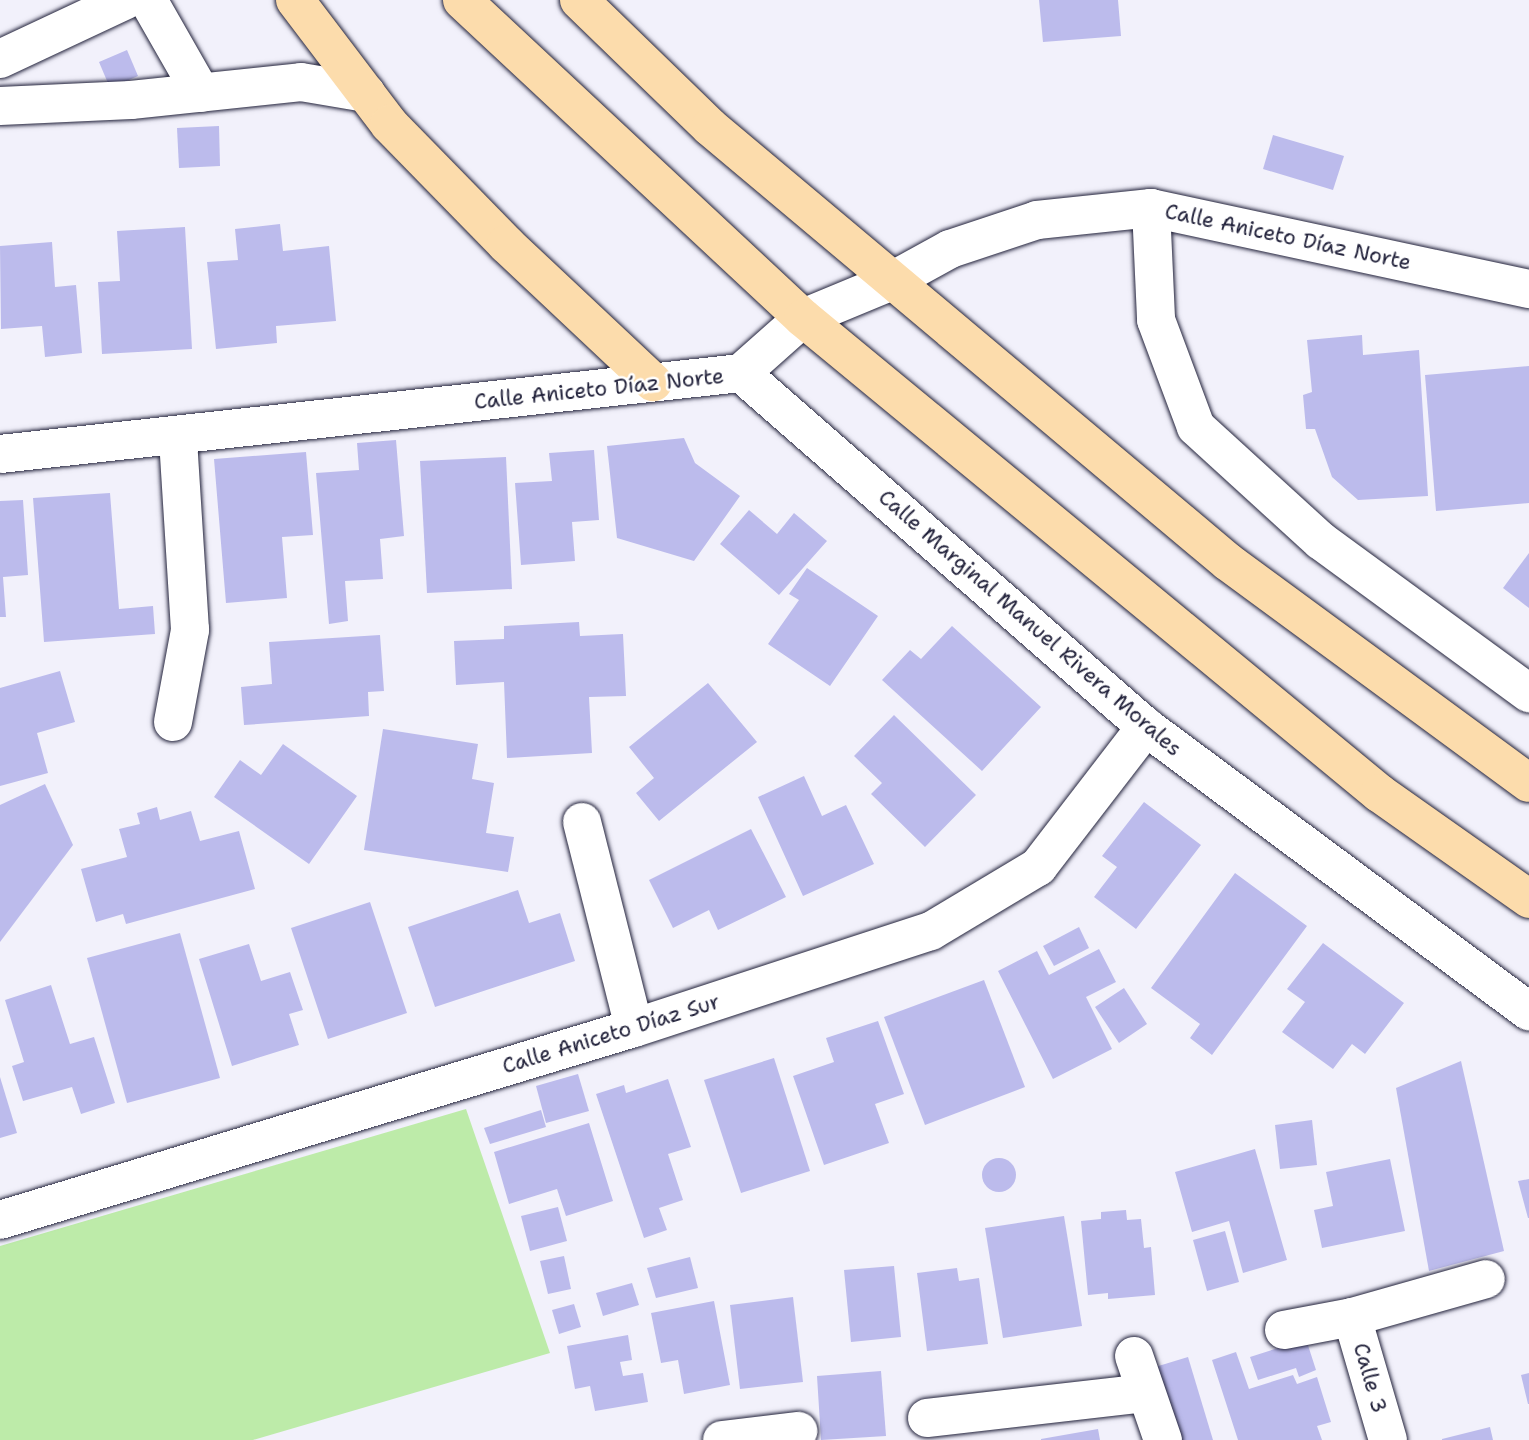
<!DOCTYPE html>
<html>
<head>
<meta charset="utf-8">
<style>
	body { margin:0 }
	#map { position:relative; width:1529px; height:1440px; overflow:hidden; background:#f2f1fb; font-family:"Shantell Sans",sans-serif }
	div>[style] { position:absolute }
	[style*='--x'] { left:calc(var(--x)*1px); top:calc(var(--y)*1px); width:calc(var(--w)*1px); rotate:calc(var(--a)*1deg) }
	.green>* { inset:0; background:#bdeba9 }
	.building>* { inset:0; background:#bcbbec }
	.round { border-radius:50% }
	.roads { filter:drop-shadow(0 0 2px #22223b) drop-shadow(0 0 2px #22223b) }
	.minor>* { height:38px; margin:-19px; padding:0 19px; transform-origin:19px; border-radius:19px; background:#fff }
	.major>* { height:38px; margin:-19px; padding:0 19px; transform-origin:19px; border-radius:19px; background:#fcdcac }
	span { translate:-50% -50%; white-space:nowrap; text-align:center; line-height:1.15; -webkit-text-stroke:5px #fff; paint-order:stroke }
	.street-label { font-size:21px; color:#22223b }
</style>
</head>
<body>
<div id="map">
	<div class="green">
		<div style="clip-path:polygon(466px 1109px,550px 1353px,253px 1440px,0 1440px,0 1246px)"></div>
	</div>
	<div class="building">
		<div style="clip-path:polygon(1039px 0,1118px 0,1121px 36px,1043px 42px)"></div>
		<div style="clip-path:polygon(127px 50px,138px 76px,110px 88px,99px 62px)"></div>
		<div style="clip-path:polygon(219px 126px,220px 166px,179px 168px,177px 128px)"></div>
		<div style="clip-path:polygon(1273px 135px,1344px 156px,1333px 190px,1263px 169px)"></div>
		<div style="clip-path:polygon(280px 224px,283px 251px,329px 246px,336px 321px,276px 326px,277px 343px,216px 349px,207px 262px,238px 260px,235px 229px)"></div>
		<div style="clip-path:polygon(185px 227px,192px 349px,102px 354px,98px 282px,120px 281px,117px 231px)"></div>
		<div style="clip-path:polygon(52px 242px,55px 287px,76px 285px,82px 353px,45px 357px,42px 326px,1px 329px,0 246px)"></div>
		<div style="clip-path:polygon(1362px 335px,1363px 355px,1419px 350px,1428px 496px,1358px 500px,1332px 477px,1315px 429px,1306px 429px,1303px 395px,1312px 392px,1307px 340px)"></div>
		<div style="clip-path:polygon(1529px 366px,1529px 503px,1436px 511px,1425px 375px)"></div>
		<div style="clip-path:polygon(684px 438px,695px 463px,740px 496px,694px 561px,617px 538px,607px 446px)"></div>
		<div style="clip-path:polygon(396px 440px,404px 536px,380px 539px,383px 579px,345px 581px,348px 621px,329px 624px,316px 473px,359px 470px,357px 443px)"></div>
		<div style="clip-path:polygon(594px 450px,599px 520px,572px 522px,575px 561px,521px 565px,515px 483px,552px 481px,549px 453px)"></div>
		<div style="clip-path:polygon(306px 452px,313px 535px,282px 537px,287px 598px,226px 603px,214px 459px)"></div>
		<div style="clip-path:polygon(506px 457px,512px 589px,427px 593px,420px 461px)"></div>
		<div style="clip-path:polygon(110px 493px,119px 609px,153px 606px,155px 634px,44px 642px,33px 498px)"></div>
		<div style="clip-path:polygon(23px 500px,28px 575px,3px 577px,6px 617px,0 617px,0 501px)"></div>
		<div style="clip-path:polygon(749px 510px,777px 534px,794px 513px,827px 541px,779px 595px,720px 544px)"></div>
		<div style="clip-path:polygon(1529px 553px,1529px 608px,1503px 588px)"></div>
		<div style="clip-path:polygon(807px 568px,878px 616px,830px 686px,768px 644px,799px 600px,789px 594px)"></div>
		<div style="clip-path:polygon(579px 622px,580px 636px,623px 634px,626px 696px,589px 697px,592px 753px,507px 758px,504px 682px,456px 685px,454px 641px,504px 639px,504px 626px)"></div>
		<div style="clip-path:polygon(952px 626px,1041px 707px,982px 771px,882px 680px,910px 650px,921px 659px)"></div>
		<div style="clip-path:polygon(380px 635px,384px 691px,368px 692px,369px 716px,244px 725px,241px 687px,272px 684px,269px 642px)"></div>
		<div style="clip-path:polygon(60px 671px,75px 722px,37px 733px,48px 773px,0 786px,0 688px)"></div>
		<div style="clip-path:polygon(708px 683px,757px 742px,659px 821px,636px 793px,654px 778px,629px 747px)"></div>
		<div style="clip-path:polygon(894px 715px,976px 795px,925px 847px,871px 794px,882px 783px,854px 756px)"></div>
		<div style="clip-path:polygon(383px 729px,478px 744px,472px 779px,494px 783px,486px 833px,514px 837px,508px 872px,364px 850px)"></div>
		<div style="clip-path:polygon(283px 744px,357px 796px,309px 864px,214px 797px,240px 760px,261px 775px)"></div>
		<div style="clip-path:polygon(804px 776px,822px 816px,846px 805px,874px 864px,803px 896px,758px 797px)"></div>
		<div style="clip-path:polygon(45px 784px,73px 845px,0 942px,0 805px)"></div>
		<div style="clip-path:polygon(1144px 802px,1201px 845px,1136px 929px,1094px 897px,1117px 867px,1102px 856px)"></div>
		<div style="clip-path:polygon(157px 807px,160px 820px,191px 811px,200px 841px,239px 831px,255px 889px,126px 924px,123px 914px,96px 922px,81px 869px,127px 857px,119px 829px,140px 824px,137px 813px)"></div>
		<div style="clip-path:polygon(751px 829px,786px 897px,718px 930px,709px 910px,673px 928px,649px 880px)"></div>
		<div style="clip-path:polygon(1235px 873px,1307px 926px,1212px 1055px,1190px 1038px,1200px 1024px,1151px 988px)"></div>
		<div style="clip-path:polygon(518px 890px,529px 923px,560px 913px,575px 961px,435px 1007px,408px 927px)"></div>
		<div style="clip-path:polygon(370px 902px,407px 1013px,328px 1039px,291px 928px)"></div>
		<div style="clip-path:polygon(1079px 927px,1089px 948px,1054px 966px,1043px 946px)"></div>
		<div style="clip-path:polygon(180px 933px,220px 1078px,127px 1103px,87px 958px)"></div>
		<div style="clip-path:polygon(1323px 943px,1404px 1003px,1365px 1054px,1352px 1044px,1333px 1069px,1282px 1032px,1305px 1002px,1287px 989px)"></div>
		<div style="clip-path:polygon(249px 944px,261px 981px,290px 972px,303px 1010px,289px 1014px,299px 1045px,232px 1066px,199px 959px)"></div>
		<div style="clip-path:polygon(1099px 949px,1116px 982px,1086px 997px,1112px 1049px,1053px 1079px,998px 971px,1037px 951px,1049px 975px)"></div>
		<div style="clip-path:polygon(984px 980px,1025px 1087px,925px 1125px,884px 1017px)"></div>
		<div style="clip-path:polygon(51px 985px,70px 1044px,94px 1037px,115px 1103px,81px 1114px,72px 1087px,23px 1101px,12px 1066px,24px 1062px,5px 1000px)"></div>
		<div style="clip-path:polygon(1124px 988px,1147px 1024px,1119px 1043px,1095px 1007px)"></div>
		<div style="clip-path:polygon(878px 1021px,904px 1094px,875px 1104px,889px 1143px,824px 1165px,793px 1076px,834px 1062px,826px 1038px)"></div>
		<div style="clip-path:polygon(774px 1058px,810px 1171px,741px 1193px,704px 1080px)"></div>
		<div style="clip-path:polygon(1461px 1061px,1504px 1251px,1429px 1271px,1396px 1088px)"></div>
		<div style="clip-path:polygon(578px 1074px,589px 1111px,546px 1123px,536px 1086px)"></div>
		<div style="clip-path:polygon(0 1077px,17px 1133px,0 1138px)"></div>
		<div style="clip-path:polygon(668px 1079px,691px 1147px,668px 1154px,683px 1200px,659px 1208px,667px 1230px,644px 1238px,596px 1094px,624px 1085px,626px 1093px)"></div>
		<div style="clip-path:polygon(541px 1110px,546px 1127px,490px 1144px,484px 1128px)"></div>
		<div style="clip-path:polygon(1312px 1120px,1317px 1165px,1280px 1169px,1275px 1125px)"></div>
		<div style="clip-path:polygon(589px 1123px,613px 1201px,566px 1216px,557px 1189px,509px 1204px,494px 1152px)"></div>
		<div style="clip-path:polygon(1255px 1149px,1287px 1260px,1243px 1273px,1229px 1221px,1192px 1232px,1175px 1172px)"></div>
		<div class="round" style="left:982px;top:1158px;width:34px;height:34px"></div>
		<div style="clip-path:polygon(1390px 1159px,1405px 1231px,1322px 1248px,1314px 1210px,1333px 1206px,1326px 1172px)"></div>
		<div style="clip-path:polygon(1529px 1179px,1529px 1218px,1528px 1218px,1518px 1181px)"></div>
		<div style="clip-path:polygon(558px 1207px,567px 1241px,530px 1251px,521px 1216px)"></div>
		<div style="clip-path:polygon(1126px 1210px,1127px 1220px,1141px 1219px,1144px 1248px,1151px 1247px,1155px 1295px,1108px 1299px,1108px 1293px,1088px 1295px,1081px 1221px,1101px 1219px,1101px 1212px)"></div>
		<div style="clip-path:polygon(1064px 1216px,1082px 1326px,1003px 1338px,985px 1228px)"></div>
		<div style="clip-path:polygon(1225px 1231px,1239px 1282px,1207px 1291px,1193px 1240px)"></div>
		<div style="clip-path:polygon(564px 1256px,571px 1289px,548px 1294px,540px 1261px)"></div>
		<div style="clip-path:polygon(690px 1257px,698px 1288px,656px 1298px,647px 1268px)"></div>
		<div style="clip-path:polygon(894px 1266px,901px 1337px,851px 1342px,844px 1270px)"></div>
		<div style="clip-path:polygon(957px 1268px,959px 1281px,979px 1278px,988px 1344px,927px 1351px,917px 1273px)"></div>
		<div style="clip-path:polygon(632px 1283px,639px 1305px,603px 1316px,596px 1293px)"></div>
		<div style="clip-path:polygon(793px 1297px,803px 1382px,740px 1389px,730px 1305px)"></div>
		<div style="clip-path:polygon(714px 1301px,730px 1385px,684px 1394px,678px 1360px,661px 1363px,651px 1313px)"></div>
		<div style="clip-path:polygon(574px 1304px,581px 1327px,559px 1334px,552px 1310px)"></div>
		<div style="clip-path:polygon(628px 1335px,632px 1360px,620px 1362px,623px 1376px,643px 1373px,648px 1402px,595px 1411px,590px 1386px,575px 1389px,567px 1346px)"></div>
		<div style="clip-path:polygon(1306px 1339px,1316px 1370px,1299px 1377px,1296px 1368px,1258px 1380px,1250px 1357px)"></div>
		<div style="clip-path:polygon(1236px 1352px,1249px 1389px,1293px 1375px,1297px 1384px,1317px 1377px,1331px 1422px,1317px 1426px,1322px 1440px,1238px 1440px,1212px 1360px)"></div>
		<div style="clip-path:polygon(1188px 1357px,1213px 1440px,1179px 1440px,1142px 1371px)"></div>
		<div style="clip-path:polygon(881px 1371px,886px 1436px,821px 1440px,817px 1376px)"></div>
		<div style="clip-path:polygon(1529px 1373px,1529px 1404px,1528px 1404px,1521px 1375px)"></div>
		<div style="clip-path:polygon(1490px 1427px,1493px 1440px,1442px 1440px,1442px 1439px)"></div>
		<div style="clip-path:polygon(1098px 1429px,1100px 1440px,1041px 1440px,1041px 1439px)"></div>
	</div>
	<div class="roads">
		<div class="minor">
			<div style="--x:148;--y:0;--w:107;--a:60.3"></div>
			<div style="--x:0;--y:59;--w:139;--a:-25.1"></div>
			<div style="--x:0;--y:106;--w:131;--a:-2.6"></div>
			<div style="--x:131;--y:100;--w:171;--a:-6"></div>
			<div style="--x:301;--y:82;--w:66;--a:9.6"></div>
			<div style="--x:1151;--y:208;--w:112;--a:87.4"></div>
			<div style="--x:1156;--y:320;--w:114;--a:69.5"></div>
			<div style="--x:1196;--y:427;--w:169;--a:42.4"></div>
			<div style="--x:1321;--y:541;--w:258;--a:36.2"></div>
			<div style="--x:741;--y:373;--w:538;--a:41.16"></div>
			<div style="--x:1146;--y:727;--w:477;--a:36.6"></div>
			<div style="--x:0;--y:454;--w:745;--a:-6.24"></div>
			<div style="--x:741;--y:373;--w:83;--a:-41.6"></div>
			<div style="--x:803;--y:318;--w:94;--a:-22.5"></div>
			<div style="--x:890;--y:282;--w:68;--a:-28.8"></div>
			<div style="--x:950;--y:249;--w:92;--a:-18.4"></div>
			<div style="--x:1037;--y:220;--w:115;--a:-6"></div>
			<div style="--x:1151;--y:208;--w:387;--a:12.1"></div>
			<div style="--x:173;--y:722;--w:94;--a:-79.5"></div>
			<div style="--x:190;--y:630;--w:193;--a:-93.6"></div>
			<div style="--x:582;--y:822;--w:212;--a:75.8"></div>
			<div style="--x:0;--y:1220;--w:662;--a:-16.85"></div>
			<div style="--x:634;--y:1028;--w:312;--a:-18.1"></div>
			<div style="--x:931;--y:931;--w:125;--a:-30.9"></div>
			<div style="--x:1038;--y:867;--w:177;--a:-52.4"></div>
			<div style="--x:1352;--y:1317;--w:128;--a:73.7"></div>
			<div style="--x:1284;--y:1330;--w:69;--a:-10.8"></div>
			<div style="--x:1352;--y:1317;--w:139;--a:-15.8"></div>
			<div style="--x:1134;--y:1356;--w:89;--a:71"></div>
			<div style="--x:927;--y:1418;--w:219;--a:-6.5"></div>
			<div style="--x:722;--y:1440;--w:77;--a:-6.8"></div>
		</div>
		<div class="major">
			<div style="--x:295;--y:0;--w:156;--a:52.8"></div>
			<div style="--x:389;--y:124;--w:168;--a:45.7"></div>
			<div style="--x:506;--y:244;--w:202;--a:43.2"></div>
			<div style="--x:462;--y:0;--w:466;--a:43"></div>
			<div style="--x:803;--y:318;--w:747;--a:39.51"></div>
			<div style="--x:1379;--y:793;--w:184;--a:35.2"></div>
			<div style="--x:579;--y:0;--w:182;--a:44.1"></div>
			<div style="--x:710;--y:127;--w:676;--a:40.02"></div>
			<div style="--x:1228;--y:562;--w:373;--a:36.3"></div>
		</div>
	</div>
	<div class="street-label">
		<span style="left:1288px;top:237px;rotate:12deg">Calle Aniceto Díaz Norte</span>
		<span style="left:599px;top:389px;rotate:-6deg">Calle Aniceto Díaz Norte</span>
		<span style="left:1030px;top:623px;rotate:41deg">Calle Marginal Manuel Rivera Morales</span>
		<span style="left:611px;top:1034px;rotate:-17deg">Calle Aniceto Díaz Sur</span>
		<span style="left:1370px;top:1378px;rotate:74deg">Calle 3</span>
	</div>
</div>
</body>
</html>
